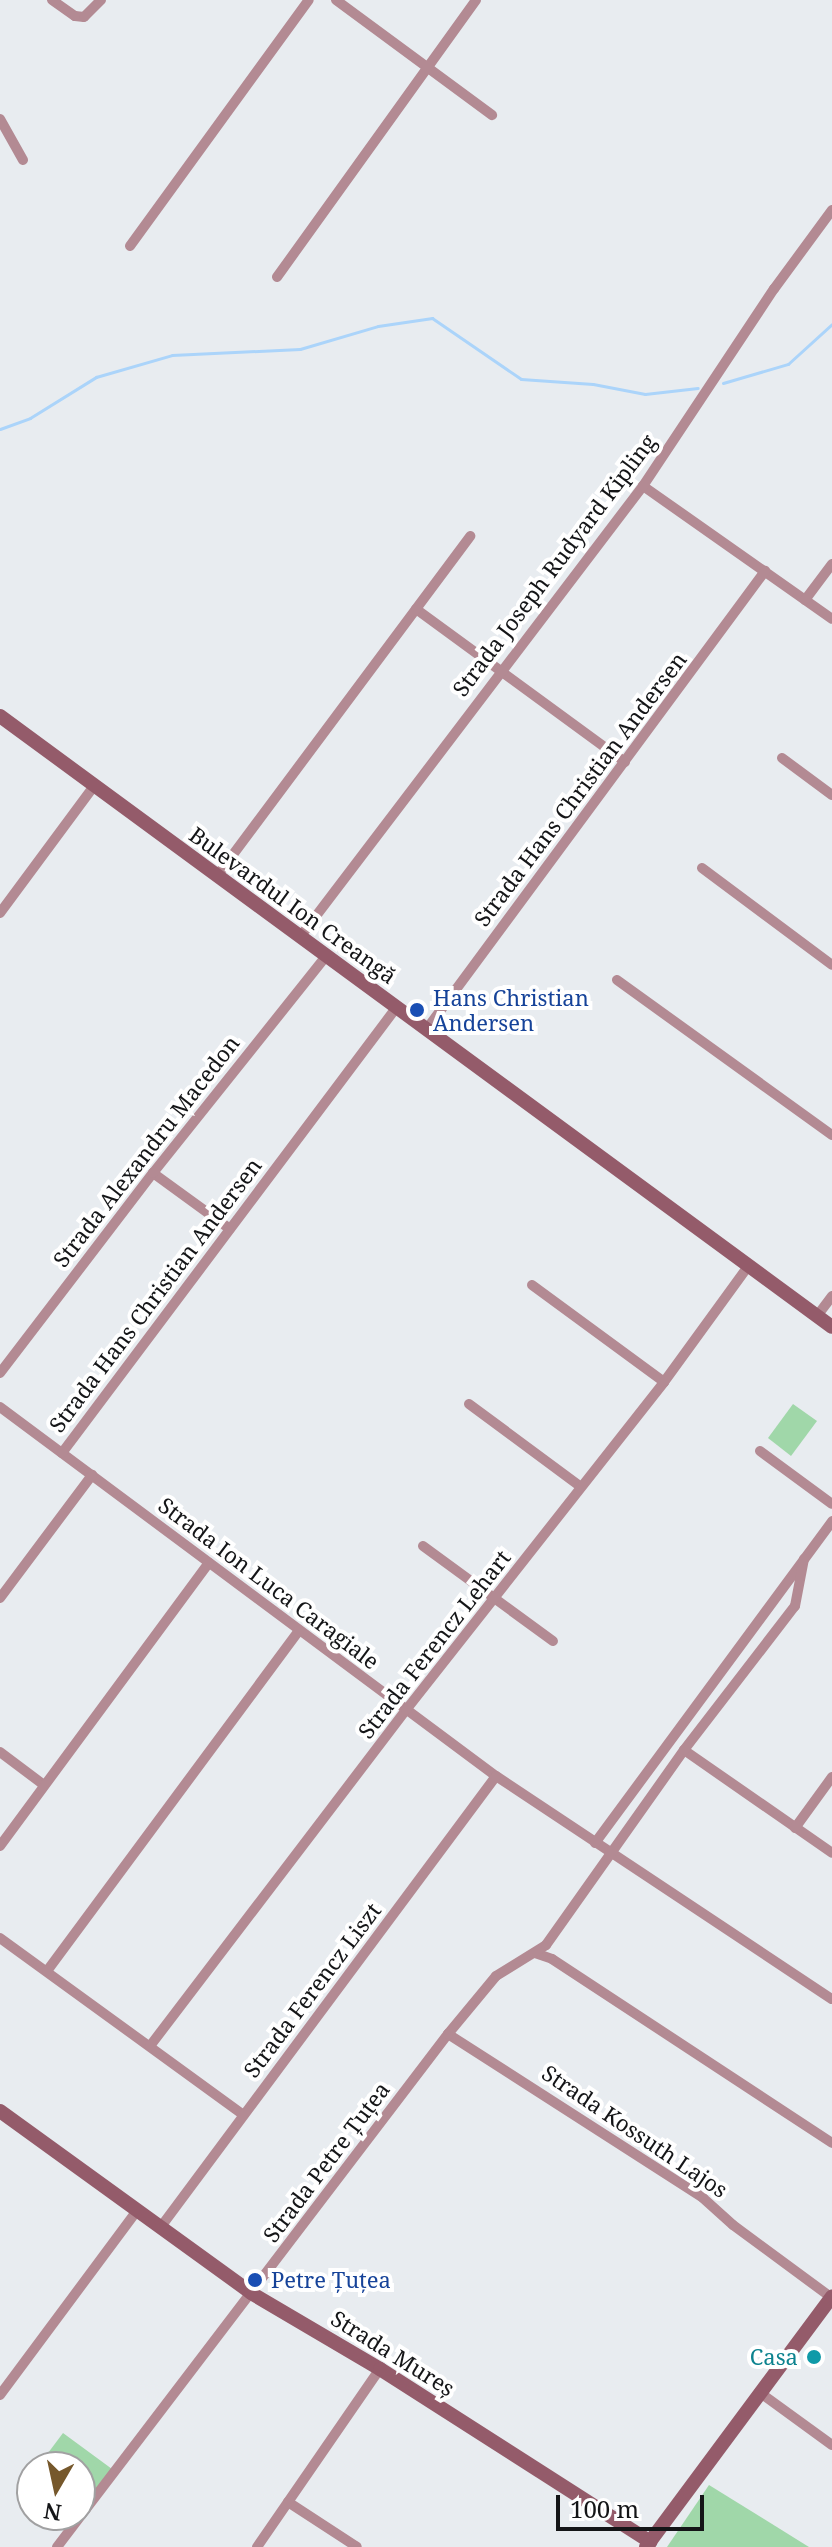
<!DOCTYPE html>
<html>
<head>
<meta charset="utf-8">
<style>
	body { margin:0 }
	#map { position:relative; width:832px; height:2547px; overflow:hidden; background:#e8ecf0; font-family:"Noto Serif",serif }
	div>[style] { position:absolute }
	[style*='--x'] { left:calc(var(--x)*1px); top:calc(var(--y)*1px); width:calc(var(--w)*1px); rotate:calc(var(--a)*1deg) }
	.green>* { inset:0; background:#a0d7a9 }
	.stream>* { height:3px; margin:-1.5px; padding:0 1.5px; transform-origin:1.5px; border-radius:1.5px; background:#abd4fa }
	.street>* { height:10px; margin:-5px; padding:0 5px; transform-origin:5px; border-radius:5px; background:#b38a93 }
	.secondary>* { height:14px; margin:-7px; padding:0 7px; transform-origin:7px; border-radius:7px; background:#945b6a }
	.dots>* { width:22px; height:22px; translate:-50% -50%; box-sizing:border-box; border:4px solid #fff; border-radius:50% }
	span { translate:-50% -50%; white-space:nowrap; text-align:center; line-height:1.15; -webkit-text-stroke:8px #fff; paint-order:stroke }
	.street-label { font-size:22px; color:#141517 }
	.transit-label { font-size:22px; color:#164399 }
	.left { translate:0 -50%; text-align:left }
	.culture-label { font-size:22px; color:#0d838f }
	.right { translate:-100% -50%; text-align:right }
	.north { position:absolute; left:16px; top:2451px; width:80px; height:80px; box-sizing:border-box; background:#fff; border:2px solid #a1a1a2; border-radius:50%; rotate:189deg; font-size:22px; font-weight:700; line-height:32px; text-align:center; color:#141517 }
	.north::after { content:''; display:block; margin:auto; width:28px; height:36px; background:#76582c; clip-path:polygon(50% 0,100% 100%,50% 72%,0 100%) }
	.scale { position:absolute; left:556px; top:2495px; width:148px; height:36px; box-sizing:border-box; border:4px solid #141517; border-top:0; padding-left:10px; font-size:24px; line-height:28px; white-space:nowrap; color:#141517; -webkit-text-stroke:6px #fff; paint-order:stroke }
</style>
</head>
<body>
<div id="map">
	<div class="green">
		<div style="clip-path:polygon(793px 1404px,817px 1421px,791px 1456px,768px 1438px)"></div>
		<div style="clip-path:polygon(63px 2433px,112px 2469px,91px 2497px,80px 2489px,80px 2467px,50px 2467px,42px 2461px)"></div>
		<div style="clip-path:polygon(709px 2485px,809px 2547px,667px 2547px)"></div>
	</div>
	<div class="stream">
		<div style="--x:723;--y:383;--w:68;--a:-16.3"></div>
		<div style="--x:788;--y:364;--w:59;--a:-42.3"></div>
		<div style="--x:0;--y:429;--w:32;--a:-20"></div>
		<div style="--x:30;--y:418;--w:78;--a:-31.8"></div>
		<div style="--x:96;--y:377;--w:79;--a:-16.1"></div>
		<div style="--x:172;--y:355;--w:128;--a:-2.7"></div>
		<div style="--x:300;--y:349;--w:81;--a:-16.4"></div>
		<div style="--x:378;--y:326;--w:55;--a:-8.4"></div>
		<div style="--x:432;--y:318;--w:108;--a:34.4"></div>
		<div style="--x:521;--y:379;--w:72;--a:4"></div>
		<div style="--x:593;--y:384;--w:53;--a:10.9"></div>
		<div style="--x:645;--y:394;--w:53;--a:-6.5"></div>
	</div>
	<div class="street">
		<div style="--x:52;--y:0;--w:28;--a:35"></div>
		<div style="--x:75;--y:16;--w:9;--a:6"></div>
		<div style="--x:84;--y:17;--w:24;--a:-45"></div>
		<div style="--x:336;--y:0;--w:194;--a:36.4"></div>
		<div style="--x:0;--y:119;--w:47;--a:60.7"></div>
		<div style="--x:130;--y:246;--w:304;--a:-54"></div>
		<div style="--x:277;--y:277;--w:341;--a:-54.3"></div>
		<div style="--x:643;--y:486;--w:231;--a:35.1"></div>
		<div style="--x:805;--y:600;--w:45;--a:-53.1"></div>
		<div style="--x:416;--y:609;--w:259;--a:36.2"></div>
		<div style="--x:782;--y:758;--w:62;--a:36.5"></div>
		<div style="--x:702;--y:868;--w:162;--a:36.7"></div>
		<div style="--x:217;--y:876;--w:424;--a:-53.3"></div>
		<div style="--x:0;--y:913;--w:158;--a:-53.5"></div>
		<div style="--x:300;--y:937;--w:567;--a:-52.75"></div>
		<div style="--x:643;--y:486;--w:237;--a:-56.4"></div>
		<div style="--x:774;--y:289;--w:98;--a:-53.7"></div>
		<div style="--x:617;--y:980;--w:265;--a:35.8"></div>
		<div style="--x:426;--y:1030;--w:571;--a:-53.55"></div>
		<div style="--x:153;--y:1173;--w:95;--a:36"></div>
		<div style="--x:532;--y:1285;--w:164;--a:36.3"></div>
		<div style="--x:817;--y:1316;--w:25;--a:-53"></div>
		<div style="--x:0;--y:1373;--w:252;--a:-52.6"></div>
		<div style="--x:153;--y:1173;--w:278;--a:-51.4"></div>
		<div style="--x:469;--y:1404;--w:139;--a:36.5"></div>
		<div style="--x:0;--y:1407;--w:618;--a:36.65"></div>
		<div style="--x:496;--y:1776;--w:403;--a:33.6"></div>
		<div style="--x:760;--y:1451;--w:89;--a:36.4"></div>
		<div style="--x:62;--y:1453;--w:556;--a:-53.11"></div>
		<div style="--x:423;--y:1546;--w:161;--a:36.2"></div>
		<div style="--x:0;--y:1598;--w:154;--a:-53.2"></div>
		<div style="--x:684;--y:1750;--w:180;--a:34.8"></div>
		<div style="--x:0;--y:1752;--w:55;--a:36.9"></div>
		<div style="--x:795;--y:1828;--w:63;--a:-54"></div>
		<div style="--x:595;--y:1843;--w:400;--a:-53.6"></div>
		<div style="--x:0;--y:1846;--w:352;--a:-53.6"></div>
		<div style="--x:0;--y:1938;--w:301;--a:36"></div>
		<div style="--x:535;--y:1953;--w:18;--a:19"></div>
		<div style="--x:552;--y:1959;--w:335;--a:33.3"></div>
		<div style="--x:47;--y:1971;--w:424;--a:-53.5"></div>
		<div style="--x:448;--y:2034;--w:303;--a:32.7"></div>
		<div style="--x:703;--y:2198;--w:40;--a:42"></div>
		<div style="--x:733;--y:2225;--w:123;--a:36.4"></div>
		<div style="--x:150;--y:2046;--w:422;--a:-52.7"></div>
		<div style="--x:406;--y:1710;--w:417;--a:-51.8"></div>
		<div style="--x:664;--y:1382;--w:145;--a:-54"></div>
		<div style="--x:160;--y:2228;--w:563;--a:-53.37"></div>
		<div style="--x:759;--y:2392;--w:90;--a:36"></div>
		<div style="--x:0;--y:2395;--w:228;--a:-53.4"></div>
		<div style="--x:288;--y:2502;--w:82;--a:33.1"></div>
		<div style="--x:57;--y:2547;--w:645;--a:-52.69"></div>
		<div style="--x:448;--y:2034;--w:75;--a:-50.4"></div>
		<div style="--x:496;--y:1976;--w:59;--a:-31.8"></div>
		<div style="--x:546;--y:1945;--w:239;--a:-54.7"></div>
		<div style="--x:684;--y:1750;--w:182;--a:-52.4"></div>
		<div style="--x:795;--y:1606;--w:48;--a:-79.2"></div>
		<div style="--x:257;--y:2547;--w:216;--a:-55.4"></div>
	</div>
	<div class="secondary">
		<div style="--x:0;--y:716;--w:1032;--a:36.29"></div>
		<div style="--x:0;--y:2111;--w:310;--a:35.9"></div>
		<div style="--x:251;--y:2293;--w:150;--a:30.5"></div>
		<div style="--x:380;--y:2369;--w:321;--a:32.6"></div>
		<div style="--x:646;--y:2547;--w:312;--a:-53.4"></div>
	</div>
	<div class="dots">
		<div style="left:417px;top:1010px;background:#1a4fb4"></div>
		<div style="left:255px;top:2280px;background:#1a4fb4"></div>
		<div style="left:814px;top:2357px;background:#0f9aa8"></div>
	</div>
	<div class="street-label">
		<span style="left:554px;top:565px;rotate:-53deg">Strada Joseph Rudyard Kipling</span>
		<span style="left:580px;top:789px;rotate:-53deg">Strada Hans Christian Andersen</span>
		<span style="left:293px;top:905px;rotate:36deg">Bulevardul Ion Creangă</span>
		<span style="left:146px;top:1151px;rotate:-52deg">Strada Alexandru Macedon</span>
		<span style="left:155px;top:1295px;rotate:-53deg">Strada Hans Christian Andersen</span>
		<span style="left:269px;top:1583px;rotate:37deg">Strada Ion Luca Caragiale</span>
		<span style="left:434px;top:1644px;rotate:-52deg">Strada Ferencz Lehart</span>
		<span style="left:312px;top:1990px;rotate:-53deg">Strada Ferencz Liszt</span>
		<span style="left:635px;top:2131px;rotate:34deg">Strada Kossuth Lajos</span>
		<span style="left:326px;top:2162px;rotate:-53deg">Strada Petre Țuțea</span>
		<span style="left:393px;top:2353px;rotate:32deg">Strada Mureș</span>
	</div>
	<div class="transit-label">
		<span class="left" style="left:433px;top:1010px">Hans Christian<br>Andersen</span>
		<span class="left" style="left:271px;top:2280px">Petre Țuțea</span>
	</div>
	<div class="culture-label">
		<span class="right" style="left:798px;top:2357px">Casa</span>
	</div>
	<div class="north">N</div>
	<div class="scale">100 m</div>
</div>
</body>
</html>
